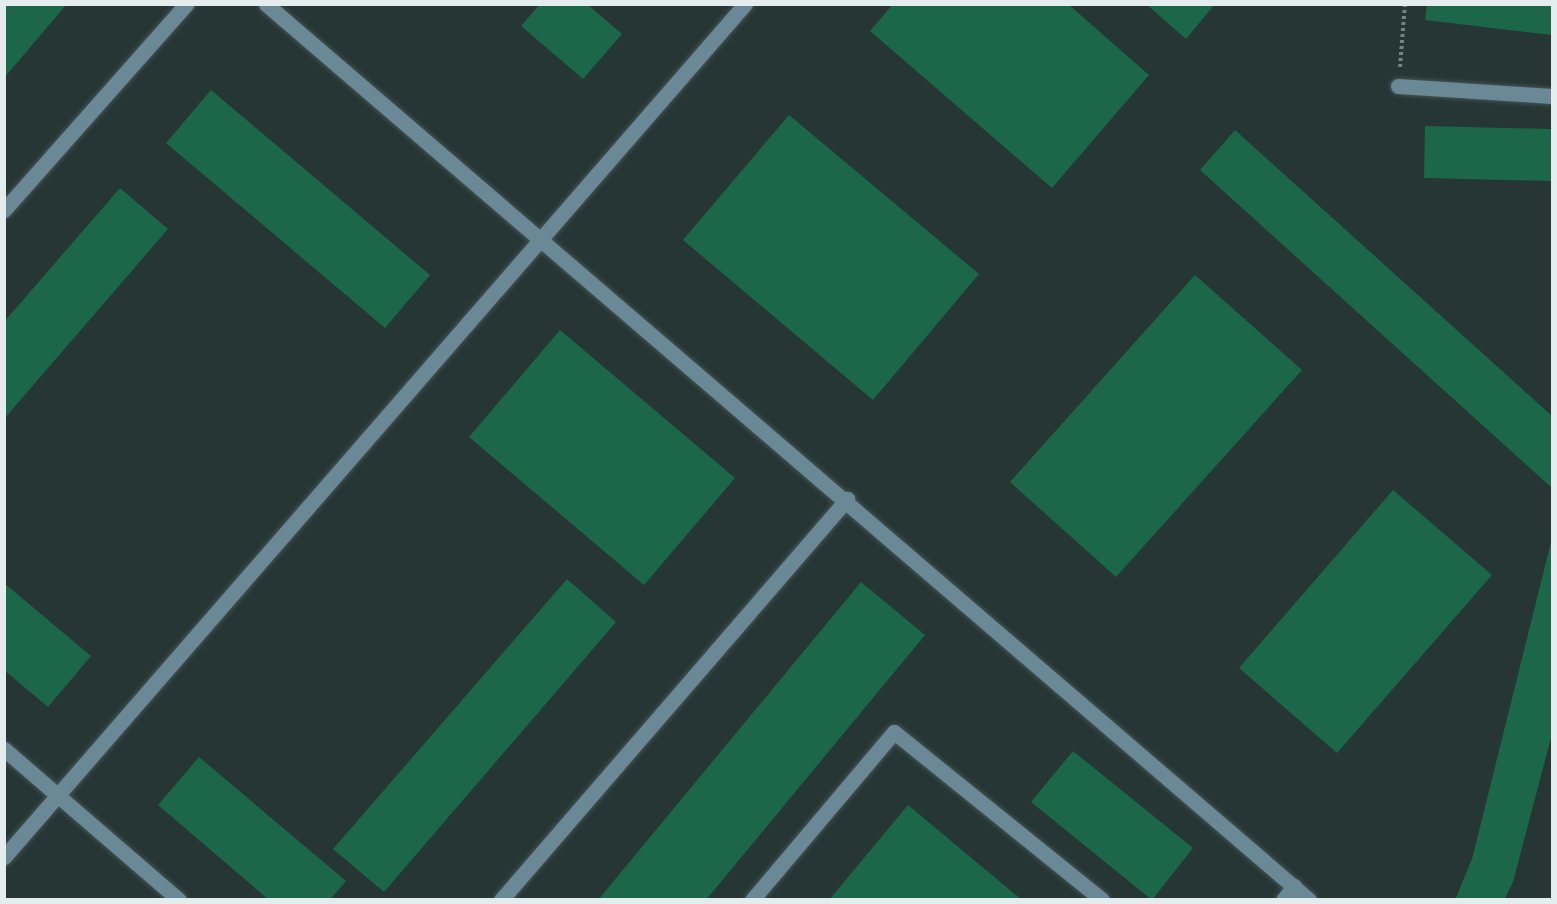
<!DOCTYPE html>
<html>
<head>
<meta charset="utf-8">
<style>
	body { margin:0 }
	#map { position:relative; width:1557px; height:904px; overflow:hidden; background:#253635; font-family:Manrope,sans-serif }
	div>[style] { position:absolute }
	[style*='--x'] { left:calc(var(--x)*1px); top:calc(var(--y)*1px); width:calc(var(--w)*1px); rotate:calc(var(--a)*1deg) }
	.building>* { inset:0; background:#1c6749 }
	.path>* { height:4px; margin-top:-2px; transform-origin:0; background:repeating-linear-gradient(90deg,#758382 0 3px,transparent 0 6px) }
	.roads { filter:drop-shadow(0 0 2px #435352) drop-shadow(0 0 2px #435352) }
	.minor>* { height:15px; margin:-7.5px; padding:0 7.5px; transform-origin:7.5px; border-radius:7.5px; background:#6a8896 }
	span { translate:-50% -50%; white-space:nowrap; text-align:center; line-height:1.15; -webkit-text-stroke:4.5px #1b2c2b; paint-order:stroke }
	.frame { position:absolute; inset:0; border:6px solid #e3eded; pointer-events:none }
</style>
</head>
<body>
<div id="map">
	<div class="building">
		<div style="clip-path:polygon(4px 4px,67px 4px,4px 78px)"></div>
		<div style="clip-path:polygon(540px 4px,587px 4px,622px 34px,583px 79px,521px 26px)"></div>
		<div style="clip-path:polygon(893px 4px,1068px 4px,1149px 75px,1052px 188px,870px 31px)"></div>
		<div style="clip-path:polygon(1146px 4px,1215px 4px,1186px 39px)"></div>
		<div style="clip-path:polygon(1427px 4px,1552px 4px,1552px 35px,1425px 20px)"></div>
		<div style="clip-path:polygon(211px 90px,430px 275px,385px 328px,166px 143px)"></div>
		<div style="clip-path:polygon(789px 115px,979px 274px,873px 400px,683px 240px)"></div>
		<div style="clip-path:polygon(1425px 126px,1552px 129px,1552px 181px,1424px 178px)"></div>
		<div style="clip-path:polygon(1235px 130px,1552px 416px,1552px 488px,1200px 170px)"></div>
		<div style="clip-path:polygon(120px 188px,168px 229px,4px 419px,4px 322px)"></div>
		<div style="clip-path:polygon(1195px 275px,1302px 370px,1116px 577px,1010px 482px)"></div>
		<div style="clip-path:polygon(560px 330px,735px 478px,644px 585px,469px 437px)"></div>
		<div style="clip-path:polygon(1393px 490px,1492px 575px,1337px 753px,1239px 668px)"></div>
		<div style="clip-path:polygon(1552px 538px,1552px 734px,1513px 882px,1504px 900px,1455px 900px,1472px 859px)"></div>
		<div style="clip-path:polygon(567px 579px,616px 622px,384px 892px,333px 849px)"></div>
		<div style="clip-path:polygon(861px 582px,925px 635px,706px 900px,598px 900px)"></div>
		<div style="clip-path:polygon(4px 583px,91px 656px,48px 707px,4px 670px)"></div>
		<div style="clip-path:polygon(1073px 751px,1193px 848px,1152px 900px,1031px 802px)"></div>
		<div style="clip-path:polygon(199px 757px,346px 881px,330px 900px,269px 900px,158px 805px)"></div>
		<div style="clip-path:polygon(908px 805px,1022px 900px,829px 900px)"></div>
	</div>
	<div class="path">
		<div style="--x:1400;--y:67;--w:63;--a:-85.5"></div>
	</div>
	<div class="roads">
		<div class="minor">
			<div style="--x:266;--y:4;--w:1375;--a:40.66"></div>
			<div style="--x:1398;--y:86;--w:154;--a:3.7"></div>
			<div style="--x:4;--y:210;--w:275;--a:-48.5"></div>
			<div style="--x:4;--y:749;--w:231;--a:40.8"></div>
			<div style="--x:4;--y:857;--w:1130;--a:-49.02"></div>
			<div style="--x:501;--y:900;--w:530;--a:-49.21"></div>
			<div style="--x:752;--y:900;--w:220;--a:-49.8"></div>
			<div style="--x:894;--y:732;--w:267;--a:38.9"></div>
			<div style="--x:1283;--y:900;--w:18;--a:-52"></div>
		</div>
	</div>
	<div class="frame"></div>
</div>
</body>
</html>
